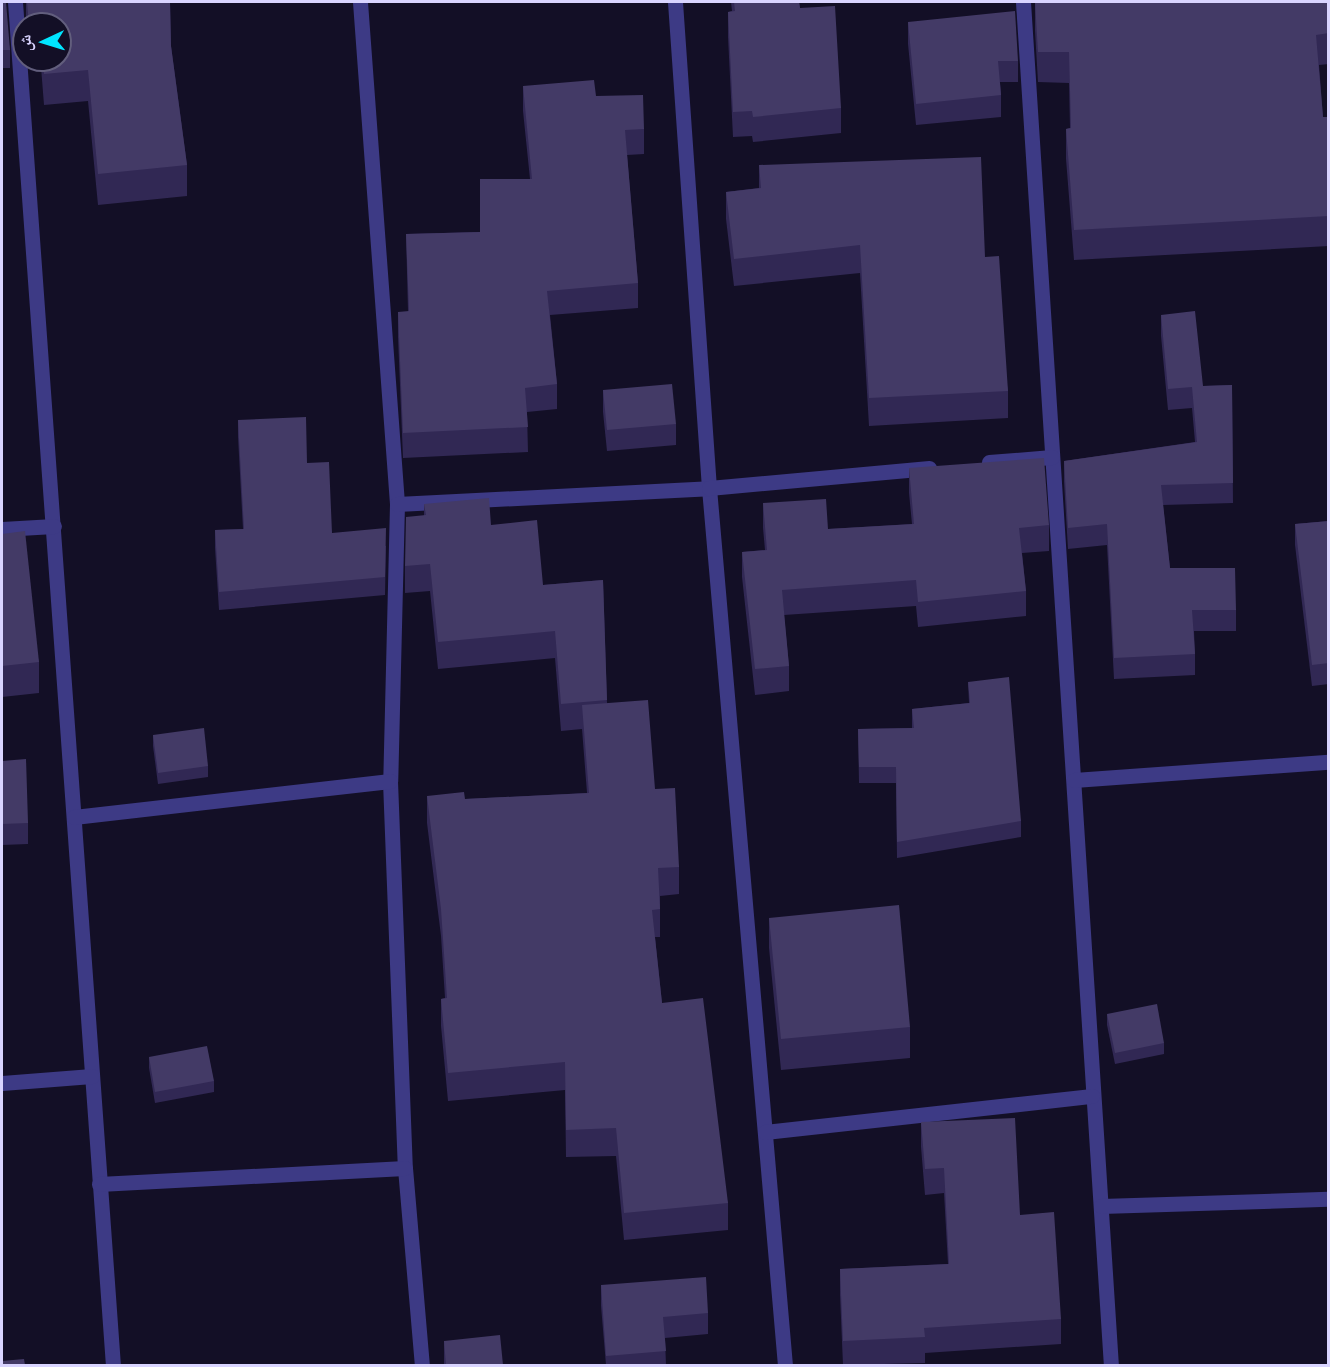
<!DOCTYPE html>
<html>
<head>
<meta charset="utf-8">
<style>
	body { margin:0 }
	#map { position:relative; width:1330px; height:1367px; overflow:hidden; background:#130f26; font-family:Signika,"Noto Naskh Arabic",sans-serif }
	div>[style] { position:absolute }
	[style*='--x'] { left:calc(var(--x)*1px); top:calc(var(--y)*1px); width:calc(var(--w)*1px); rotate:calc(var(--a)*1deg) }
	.street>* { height:15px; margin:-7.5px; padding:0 7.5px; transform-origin:7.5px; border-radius:7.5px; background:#3d3a85 }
	.wall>* { inset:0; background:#312854 }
	.building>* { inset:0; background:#433a66 }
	span { translate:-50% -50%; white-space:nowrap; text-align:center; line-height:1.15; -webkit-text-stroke:5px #130f26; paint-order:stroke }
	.frame { position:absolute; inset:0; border:3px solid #d9d4ff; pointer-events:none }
	.north { position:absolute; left:12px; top:12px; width:60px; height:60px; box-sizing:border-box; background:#130f26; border:2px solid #625e7d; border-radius:50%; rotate:266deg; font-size:16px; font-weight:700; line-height:24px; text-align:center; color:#d9d4ff }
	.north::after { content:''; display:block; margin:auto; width:21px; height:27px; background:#00e5ff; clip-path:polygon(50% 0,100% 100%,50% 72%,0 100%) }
</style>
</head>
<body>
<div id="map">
	<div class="street">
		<div style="--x:15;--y:2;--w:1368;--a:85.89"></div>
		<div style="--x:360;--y:2;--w:503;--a:85.78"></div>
		<div style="--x:397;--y:504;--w:277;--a:91.4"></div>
		<div style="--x:390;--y:781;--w:387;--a:87.8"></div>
		<div style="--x:405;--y:1168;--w:199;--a:85.1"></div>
		<div style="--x:675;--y:2;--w:487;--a:86"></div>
		<div style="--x:709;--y:488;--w:881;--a:85.05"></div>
		<div style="--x:1023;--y:2;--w:1367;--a:86.31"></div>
		<div style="--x:989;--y:462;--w:63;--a:-4.5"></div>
		<div style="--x:397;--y:504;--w:312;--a:-2.9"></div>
		<div style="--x:709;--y:488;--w:221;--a:-5.2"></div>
		<div style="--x:2;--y:529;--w:52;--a:-3.3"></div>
		<div style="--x:1074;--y:780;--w:255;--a:-4.1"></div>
		<div style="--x:74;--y:817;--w:318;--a:-6.5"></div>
		<div style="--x:2;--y:1083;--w:90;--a:-4.4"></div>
		<div style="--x:765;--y:1132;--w:329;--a:-6.3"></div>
		<div style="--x:99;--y:1184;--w:306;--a:-3"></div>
		<div style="--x:1101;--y:1206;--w:227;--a:-1.8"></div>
	</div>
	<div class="wall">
		<div style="clip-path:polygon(2px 2px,10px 50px,10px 68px,2px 68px)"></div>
		<div style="clip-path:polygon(26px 2px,170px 2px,171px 46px,187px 165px,187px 196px,98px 205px,88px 101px,44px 105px,41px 67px,29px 67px,29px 60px,60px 60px,60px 24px,26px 24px)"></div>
		<div style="clip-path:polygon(731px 2px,799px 2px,800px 8px,841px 108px,841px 133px,753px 142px,752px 136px,733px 137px,728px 37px,728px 12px,732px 11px)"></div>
		<div style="clip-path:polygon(1035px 2px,1329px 2px,1329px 64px,1319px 65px,1323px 117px,1329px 117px,1329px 246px,1074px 260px,1066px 159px,1066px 129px,1070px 128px,1069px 83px,1038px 82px,1035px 31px)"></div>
		<div style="clip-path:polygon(908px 22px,1018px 61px,1018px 82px,1000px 82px,1001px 95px,1001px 117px,916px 125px,908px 44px)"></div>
		<div style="clip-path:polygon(523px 86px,596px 96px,644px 129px,644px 154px,627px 155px,638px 283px,638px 308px,550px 315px,557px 384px,557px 409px,527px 412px,528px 452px,403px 458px,398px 337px,398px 312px,408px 312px,406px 234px,480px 232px,530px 179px,523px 111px)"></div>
		<div style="clip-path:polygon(759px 165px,985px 257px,1008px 391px,1008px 418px,869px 426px,860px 273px,734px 286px,726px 219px,726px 192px,759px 188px)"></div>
		<div style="clip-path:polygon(1161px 315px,1203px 386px,1232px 385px,1233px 503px,1163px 505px,1170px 568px,1236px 610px,1236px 631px,1194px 631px,1195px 654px,1195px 675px,1114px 679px,1107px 545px,1068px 549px,1064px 482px,1064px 461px,1195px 442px,1192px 408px,1168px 410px,1161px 336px)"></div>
		<div style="clip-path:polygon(603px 390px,676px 424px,676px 445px,607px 451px,603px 412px)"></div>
		<div style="clip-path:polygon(238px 420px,307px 463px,332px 533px,386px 546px,385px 595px,219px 610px,215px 548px,215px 530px,243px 529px,238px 437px)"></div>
		<div style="clip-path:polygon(909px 468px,1049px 525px,1049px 551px,1022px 553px,1026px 591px,1026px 616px,918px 627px,916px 606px,784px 615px,789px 666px,789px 691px,755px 695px,742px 577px,742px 552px,765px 550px,763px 528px,763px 503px,828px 529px,912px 524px,909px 493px)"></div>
		<div style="clip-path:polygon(424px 504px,491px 525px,543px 585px,603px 580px,607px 703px,655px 789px,679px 867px,679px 894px,660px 896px,660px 937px,655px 937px,662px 1003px,728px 1203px,728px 1230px,624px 1240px,616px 1156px,566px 1157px,565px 1090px,448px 1101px,441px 1026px,441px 999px,445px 998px,441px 936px,427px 823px,427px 796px,465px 799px,587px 793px,582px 729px,561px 731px,555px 658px,438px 669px,430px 591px,405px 593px,405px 566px,424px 515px)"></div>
		<div style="clip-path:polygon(1329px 521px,1329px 684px,1312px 686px,1295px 545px,1295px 524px)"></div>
		<div style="clip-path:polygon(2px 534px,39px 662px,39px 693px,2px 697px)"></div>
		<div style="clip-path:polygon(968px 682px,1021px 821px,1021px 837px,897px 858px,896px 783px,859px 783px,858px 729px,912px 728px,912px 709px,969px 703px)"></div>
		<div style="clip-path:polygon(153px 735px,208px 766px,208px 777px,158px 784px,153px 746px)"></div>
		<div style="clip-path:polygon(2px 761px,28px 823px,28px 844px,2px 845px)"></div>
		<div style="clip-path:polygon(769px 918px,910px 1027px,910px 1058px,781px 1070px,769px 948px)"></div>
		<div style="clip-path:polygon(1107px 1014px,1164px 1043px,1164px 1054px,1115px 1064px,1107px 1025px)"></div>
		<div style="clip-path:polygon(149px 1057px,214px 1081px,214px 1092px,155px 1103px,149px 1068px)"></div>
		<div style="clip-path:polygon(921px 1122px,1020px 1215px,1061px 1319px,1061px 1344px,925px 1353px,925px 1363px,843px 1365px,840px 1295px,840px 1269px,948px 1264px,944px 1193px,925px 1195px,921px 1147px)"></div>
		<div style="clip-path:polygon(601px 1285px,708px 1313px,708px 1334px,665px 1338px,666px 1365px,606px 1365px,601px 1306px)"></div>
		<div style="clip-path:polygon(444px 1341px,503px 1365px,444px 1365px)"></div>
	</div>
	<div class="building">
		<div style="clip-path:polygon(2px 2px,6px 2px,10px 50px,2px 50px)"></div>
		<div style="clip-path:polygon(27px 2px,170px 2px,171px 46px,187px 165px,98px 174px,88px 70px,44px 74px,43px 60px,60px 60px,60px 24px,29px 24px)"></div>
		<div style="clip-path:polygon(734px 2px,799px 2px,800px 8px,835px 6px,841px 108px,753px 117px,752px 111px,733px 112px,728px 12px,735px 11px)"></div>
		<div style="clip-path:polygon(1035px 2px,1329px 2px,1329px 33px,1316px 35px,1323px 117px,1329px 117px,1329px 216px,1074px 230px,1066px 129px,1071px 128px,1069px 52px,1038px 52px)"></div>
		<div style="clip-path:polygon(1015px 11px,1018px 61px,998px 61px,1001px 95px,916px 104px,908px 22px)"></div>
		<div style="clip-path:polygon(594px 80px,596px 96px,643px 95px,644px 129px,625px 130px,638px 283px,547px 291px,557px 384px,525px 388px,528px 427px,403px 433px,398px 312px,409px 311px,406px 234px,480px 232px,480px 179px,532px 179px,523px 86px)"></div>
		<div style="clip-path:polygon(981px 157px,985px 257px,999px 256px,1008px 391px,869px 398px,860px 245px,734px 259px,726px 192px,761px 188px,759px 165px)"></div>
		<div style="clip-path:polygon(1195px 311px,1203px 386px,1232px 385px,1233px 483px,1161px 485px,1170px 568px,1235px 568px,1236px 610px,1192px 610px,1195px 654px,1114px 658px,1107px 524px,1068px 528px,1064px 461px,1197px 442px,1192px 387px,1168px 389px,1161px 315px)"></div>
		<div style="clip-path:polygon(672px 384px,676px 424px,607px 430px,603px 390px)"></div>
		<div style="clip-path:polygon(306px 417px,307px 463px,329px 462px,332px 533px,386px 528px,385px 577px,219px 592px,215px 530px,244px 529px,238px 420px)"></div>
		<div style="clip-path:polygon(1044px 458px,1049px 525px,1019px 528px,1026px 591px,918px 602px,916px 580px,782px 590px,789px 666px,755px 669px,742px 552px,767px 550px,763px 503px,826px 499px,828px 529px,914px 524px,909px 468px)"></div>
		<div style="clip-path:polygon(489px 498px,491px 525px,537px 520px,543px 585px,603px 580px,607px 700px,561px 704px,555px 631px,438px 642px,430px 564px,405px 566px,406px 517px,426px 515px,424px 504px)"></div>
		<div style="clip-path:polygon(1329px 521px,1329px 663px,1312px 665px,1295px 524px)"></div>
		<div style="clip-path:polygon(25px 531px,39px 662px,2px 666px,2px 534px)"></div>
		<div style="clip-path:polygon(1009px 677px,1021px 821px,897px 842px,896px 767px,859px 767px,858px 729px,914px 728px,912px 709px,970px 703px,968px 682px)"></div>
		<div style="clip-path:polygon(648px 700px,655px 789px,675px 788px,679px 867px,658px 868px,660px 909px,652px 910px,662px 1003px,703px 998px,728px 1203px,624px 1213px,616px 1128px,566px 1130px,565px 1062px,448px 1073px,441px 999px,447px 998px,441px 909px,427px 796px,464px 792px,465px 799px,589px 793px,582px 705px)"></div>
		<div style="clip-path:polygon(204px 728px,208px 766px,158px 773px,153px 735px)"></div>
		<div style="clip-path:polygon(26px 759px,28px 823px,2px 824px,2px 761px)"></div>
		<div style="clip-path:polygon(899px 905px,910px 1027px,781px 1039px,769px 918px)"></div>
		<div style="clip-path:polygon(1157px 1004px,1164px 1043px,1115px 1053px,1107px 1014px)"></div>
		<div style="clip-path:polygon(207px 1046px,214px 1081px,155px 1092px,149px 1057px)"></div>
		<div style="clip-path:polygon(1015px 1118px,1020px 1215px,1054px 1212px,1061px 1319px,924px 1328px,925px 1337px,843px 1341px,840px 1269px,949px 1264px,944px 1168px,925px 1169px,921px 1122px)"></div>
		<div style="clip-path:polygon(706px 1277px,708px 1313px,663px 1317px,666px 1351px,606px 1356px,601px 1285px)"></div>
		<div style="clip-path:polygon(500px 1335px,503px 1365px,446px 1365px,444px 1341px)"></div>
		<div style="clip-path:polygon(24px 1359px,25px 1365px,2px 1365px,2px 1361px)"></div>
	</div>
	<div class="frame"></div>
	<div class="north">ش</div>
</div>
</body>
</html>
